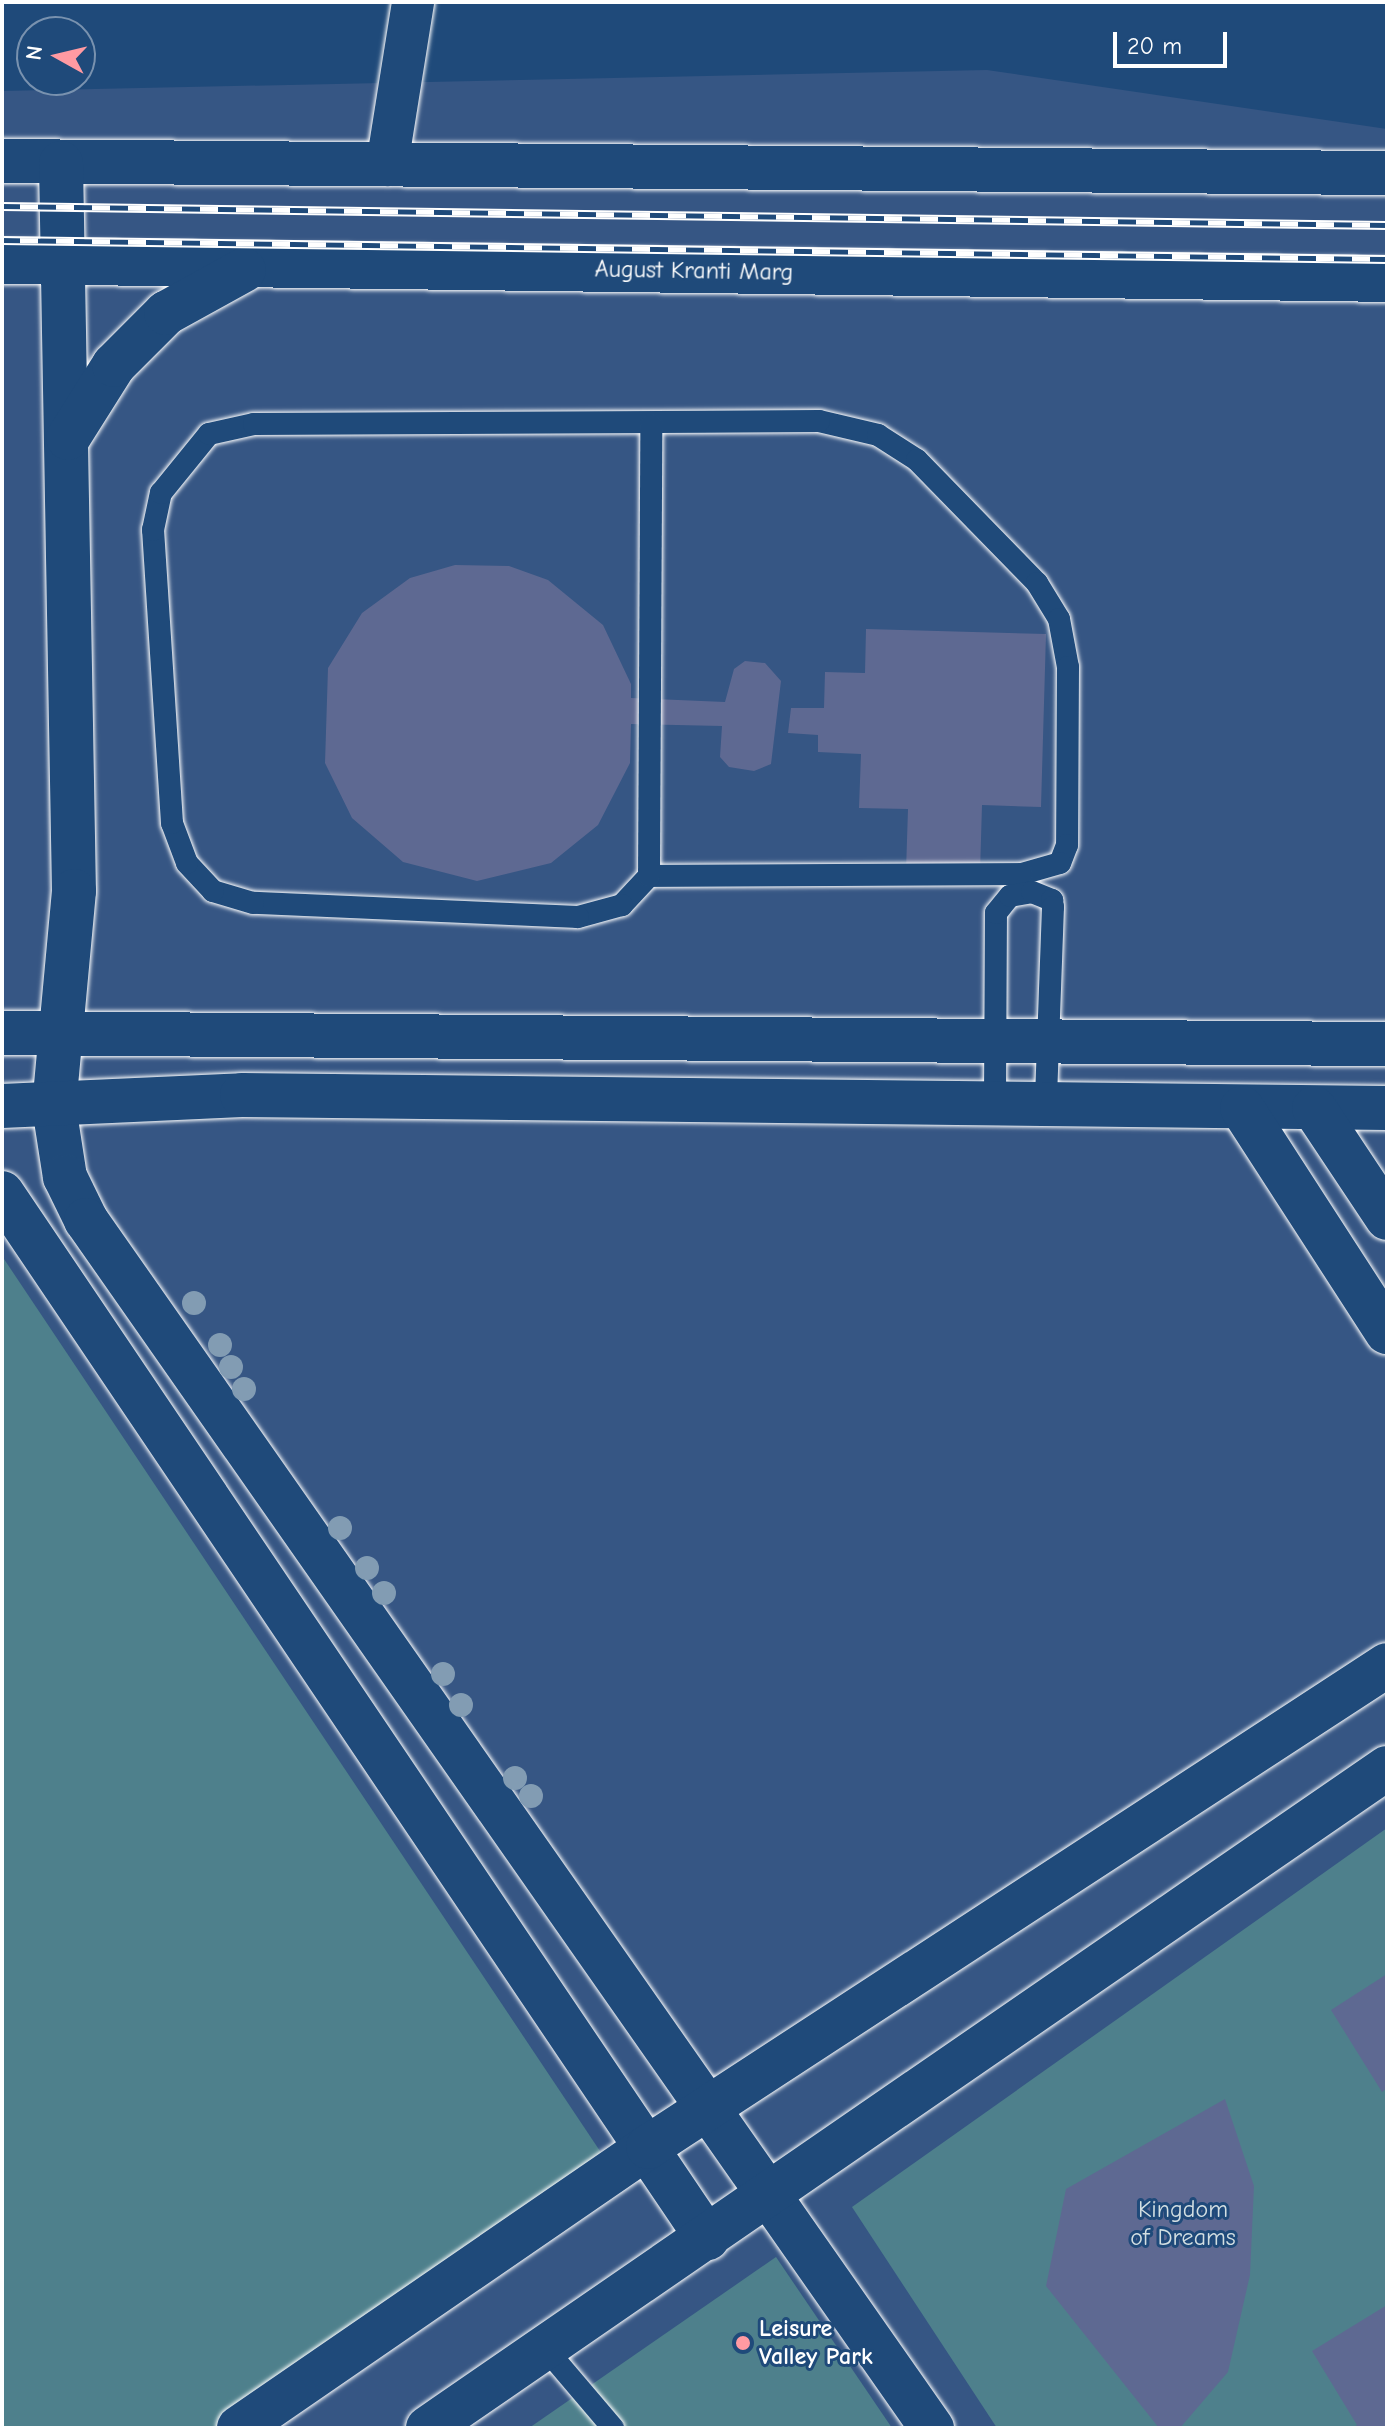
<!DOCTYPE html>
<html>
<head>
<meta charset="utf-8">
<style>
	body { margin:0 }
	#map { position:relative; width:1389px; height:2430px; overflow:hidden; background:#1f4a7a; font-family:"Comic Neue",sans-serif }
	div>[style] { position:absolute }
	[style*='--x'] { left:calc(var(--x)*1px); top:calc(var(--y)*1px); width:calc(var(--w)*1px); rotate:calc(var(--a)*1deg) }
	.built>* { inset:0; background:#365684 }
	.green>* { inset:0; background:#4e808c }
	.building>* { inset:0; background:#5e6992 }
	.roads { filter:drop-shadow(0 0 2px #fff) drop-shadow(0 0 2px #fff) }
	.lane>* { height:22px; margin:-11px; padding:0 11px; transform-origin:11px; border-radius:11px; background:#1f4a7a }
	.street>* { height:42px; margin:-21px; padding:0 21px; transform-origin:21px; border-radius:21px; background:#1f4a7a }
	.secondary>* { height:44px; margin:-22px; padding:0 22px; transform-origin:22px; border-radius:22px; background:#1f4a7a }
	.rail>* { height:9px; margin-top:-4.5px; transform-origin:0; background:repeating-linear-gradient(90deg,#1f4a7a 0 18px,#fff 0 36px); box-sizing:border-box; border-block:2px solid #fff }
	.trees>* { width:24px; height:24px; margin:-12px; border-radius:50%; background:#829cb3 }
	.dots>* { width:22px; height:22px; translate:-50% -50%; box-sizing:border-box; border:4px solid #1f4a7a; border-radius:50% }
	span { translate:-50% -50%; white-space:nowrap; text-align:center; line-height:1.15; -webkit-text-stroke:6px #1f4a7a; paint-order:stroke }
	.street-label { font-size:24px; color:#fff }
	.park-label { font-size:24px; color:#d3dfe2 }
	.poi-label { font-size:24px; color:#fff; font-weight:700 }
	.left { translate:0 -50%; text-align:left }
	.frame { position:absolute; inset:0; border:4px solid #fff; pointer-events:none }
	.north { position:absolute; left:16px; top:16px; width:80px; height:80px; box-sizing:border-box; background:#1f4a7a; border:2px solid #7992af; border-radius:50%; rotate:278deg; font-size:22px; font-weight:700; line-height:32px; text-align:center; color:#fff }
	.north::after { content:''; display:block; margin:auto; width:28px; height:36px; background:#ff9aa2; clip-path:polygon(50% 0,100% 100%,50% 72%,0 100%) }
	.scale { position:absolute; left:1113px; top:32px; width:114px; height:36px; box-sizing:border-box; border:4px solid #fff; border-top:0; padding-left:10px; font-size:24px; line-height:28px; white-space:nowrap; color:#fff; -webkit-text-stroke:6px #1f4a7a; paint-order:stroke }
</style>
</head>
<body>
<div id="map">
	<div class="built">
		<div style="clip-path:polygon(987px 70px,1387px 129px,1387px 2428px,2px 2428px,2px 91px)"></div>
	</div>
	<div class="green">
		<div style="clip-path:polygon(2px 1256px,614px 2172px,247px 2428px,2px 2428px)"></div>
		<div style="clip-path:polygon(1387px 1828px,1387px 2428px,997px 2428px,852px 2207px)"></div>
		<div style="clip-path:polygon(776px 2257px,892px 2428px,529px 2428px)"></div>
	</div>
	<div class="building">
		<div style="clip-path:polygon(455px 565px,509px 566px,548px 580px,603px 625px,631px 684px,631px 698px,725px 702px,734px 669px,745px 661px,765px 663px,781px 681px,771px 764px,754px 771px,729px 767px,720px 757px,722px 726px,631px 724px,630px 763px,598px 825px,551px 863px,477px 881px,403px 862px,352px 818px,325px 763px,328px 668px,362px 613px,410px 578px)"></div>
		<div style="clip-path:polygon(866px 629px,1046px 634px,1041px 807px,982px 805px,980px 873px,906px 871px,908px 809px,859px 808px,861px 754px,818px 752px,818px 735px,788px 733px,791px 708px,824px 708px,825px 672px,865px 673px)"></div>
		<div style="clip-path:polygon(1387px 1974px,1387px 2088px,1382px 2092px,1331px 2010px)"></div>
		<div style="clip-path:polygon(1225px 2099px,1254px 2186px,1250px 2275px,1228px 2372px,1180px 2428px,1159px 2428px,1046px 2286px,1066px 2189px)"></div>
		<div style="clip-path:polygon(1387px 2305px,1387px 2428px,1352px 2428px,1357px 2425px,1312px 2351px)"></div>
	</div>
	<div class="roads">
		<div class="lane">
			<div style="--x:819;--y:421;--w:61;--a:13.3"></div>
			<div style="--x:878;--y:435;--w:46;--a:32.7"></div>
			<div style="--x:917;--y:460;--w:172;--a:45.7"></div>
			<div style="--x:1037;--y:583;--w:42;--a:58.6"></div>
			<div style="--x:1059;--y:619;--w:49;--a:79.4"></div>
			<div style="--x:1068;--y:667;--w:178;--a:90.3"></div>
			<div style="--x:1067;--y:845;--w:19;--a:111"></div>
			<div style="--x:1060;--y:863;--w:40;--a:164"></div>
			<div style="--x:1022;--y:874;--w:373;--a:179.7"></div>
			<div style="--x:649;--y:876;--w:40;--a:133"></div>
			<div style="--x:622;--y:905;--w:46;--a:164.7"></div>
			<div style="--x:578;--y:917;--w:325;--a:-177.5"></div>
			<div style="--x:253;--y:903;--w:42;--a:-163.3"></div>
			<div style="--x:213;--y:891;--w:38;--a:-133"></div>
			<div style="--x:187;--y:863;--w:43;--a:-110.6"></div>
			<div style="--x:172;--y:823;--w:294;--a:-93.7"></div>
			<div style="--x:153;--y:530;--w:38;--a:-78"></div>
			<div style="--x:161;--y:493;--w:76;--a:-50.9"></div>
			<div style="--x:209;--y:434;--w:46;--a:-12.5"></div>
			<div style="--x:254;--y:424;--w:565;--a:-0.3"></div>
			<div style="--x:649;--y:876;--w:451;--a:-89.7"></div>
			<div style="--x:995;--y:1099;--w:186;--a:-89.7"></div>
			<div style="--x:996;--y:913;--w:22;--a:-51"></div>
			<div style="--x:1010;--y:896;--w:22;--a:-10"></div>
			<div style="--x:1032;--y:892;--w:22;--a:22"></div>
			<div style="--x:1052;--y:900;--w:7;--a:82"></div>
			<div style="--x:1053;--y:907;--w:193;--a:92.1"></div>
			<div style="--x:545;--y:2348;--w:105;--a:49.6"></div>
		</div>
		<div class="street">
			<div style="--x:387;--y:165;--w:165;--a:-80.9"></div>
		</div>
		<div class="secondary">
			<div style="--x:2;--y:161;--w:1385;--a:0.5"></div>
			<div style="--x:61;--y:163;--w:728;--a:88.98"></div>
			<div style="--x:74;--y:891;--w:217;--a:95.3"></div>
			<div style="--x:54;--y:1107;--w:71;--a:81.1"></div>
			<div style="--x:65;--y:1177;--w:48;--a:64"></div>
			<div style="--x:86;--y:1220;--w:1475;--a:55"></div>
			<div style="--x:2;--y:262;--w:1385;--a:0.74"></div>
			<div style="--x:68;--y:438;--w:86;--a:-57.8"></div>
			<div style="--x:114;--y:365;--w:74;--a:-45"></div>
			<div style="--x:166;--y:313;--w:89;--a:-28.9"></div>
			<div style="--x:2;--y:1033;--w:1385;--a:0.46"></div>
			<div style="--x:2;--y:1106;--w:240;--a:-2.6"></div>
			<div style="--x:242;--y:1095;--w:1145;--a:0.65"></div>
			<div style="--x:1242;--y:1108;--w:267;--a:57.1"></div>
			<div style="--x:1314;--y:1108;--w:132;--a:56.4"></div>
			<div style="--x:2;--y:1193;--w:1261;--a:55.99"></div>
			<div style="--x:239;--y:2428;--w:496;--a:-34.5"></div>
			<div style="--x:648;--y:2147;--w:882;--a:-33.11"></div>
			<div style="--x:428;--y:2428;--w:1164;--a:-34.54"></div>
		</div>
	</div>
	<div class="rail">
		<div style="--x:2;--y:206;--w:1385;--a:0.79"></div>
		<div style="--x:2;--y:240;--w:1385;--a:0.79"></div>
	</div>
	<div class="trees">
		<div style="left:194px;top:1303px"></div>
		<div style="left:220px;top:1345px"></div>
		<div style="left:231px;top:1367px"></div>
		<div style="left:244px;top:1389px"></div>
		<div style="left:340px;top:1528px"></div>
		<div style="left:367px;top:1568px"></div>
		<div style="left:384px;top:1593px"></div>
		<div style="left:443px;top:1674px"></div>
		<div style="left:461px;top:1705px"></div>
		<div style="left:515px;top:1778px"></div>
		<div style="left:531px;top:1796px"></div>
	</div>
	<div class="dots">
		<div style="left:743px;top:2343px;background:#ff9aa2"></div>
	</div>
	<div class="street-label">
		<span style="left:694px;top:271px;rotate:1deg">August Kranti Marg</span>
	</div>
	<div class="park-label">
		<span style="left:1183px;top:2224px">Kingdom<br>of Dreams</span>
	</div>
	<div class="poi-label">
		<span class="left" style="left:759px;top:2343px">Leisure<br>Valley Park</span>
	</div>
	<div class="frame"></div>
	<div class="north">N</div>
	<div class="scale">20 m</div>
</div>
</body>
</html>
